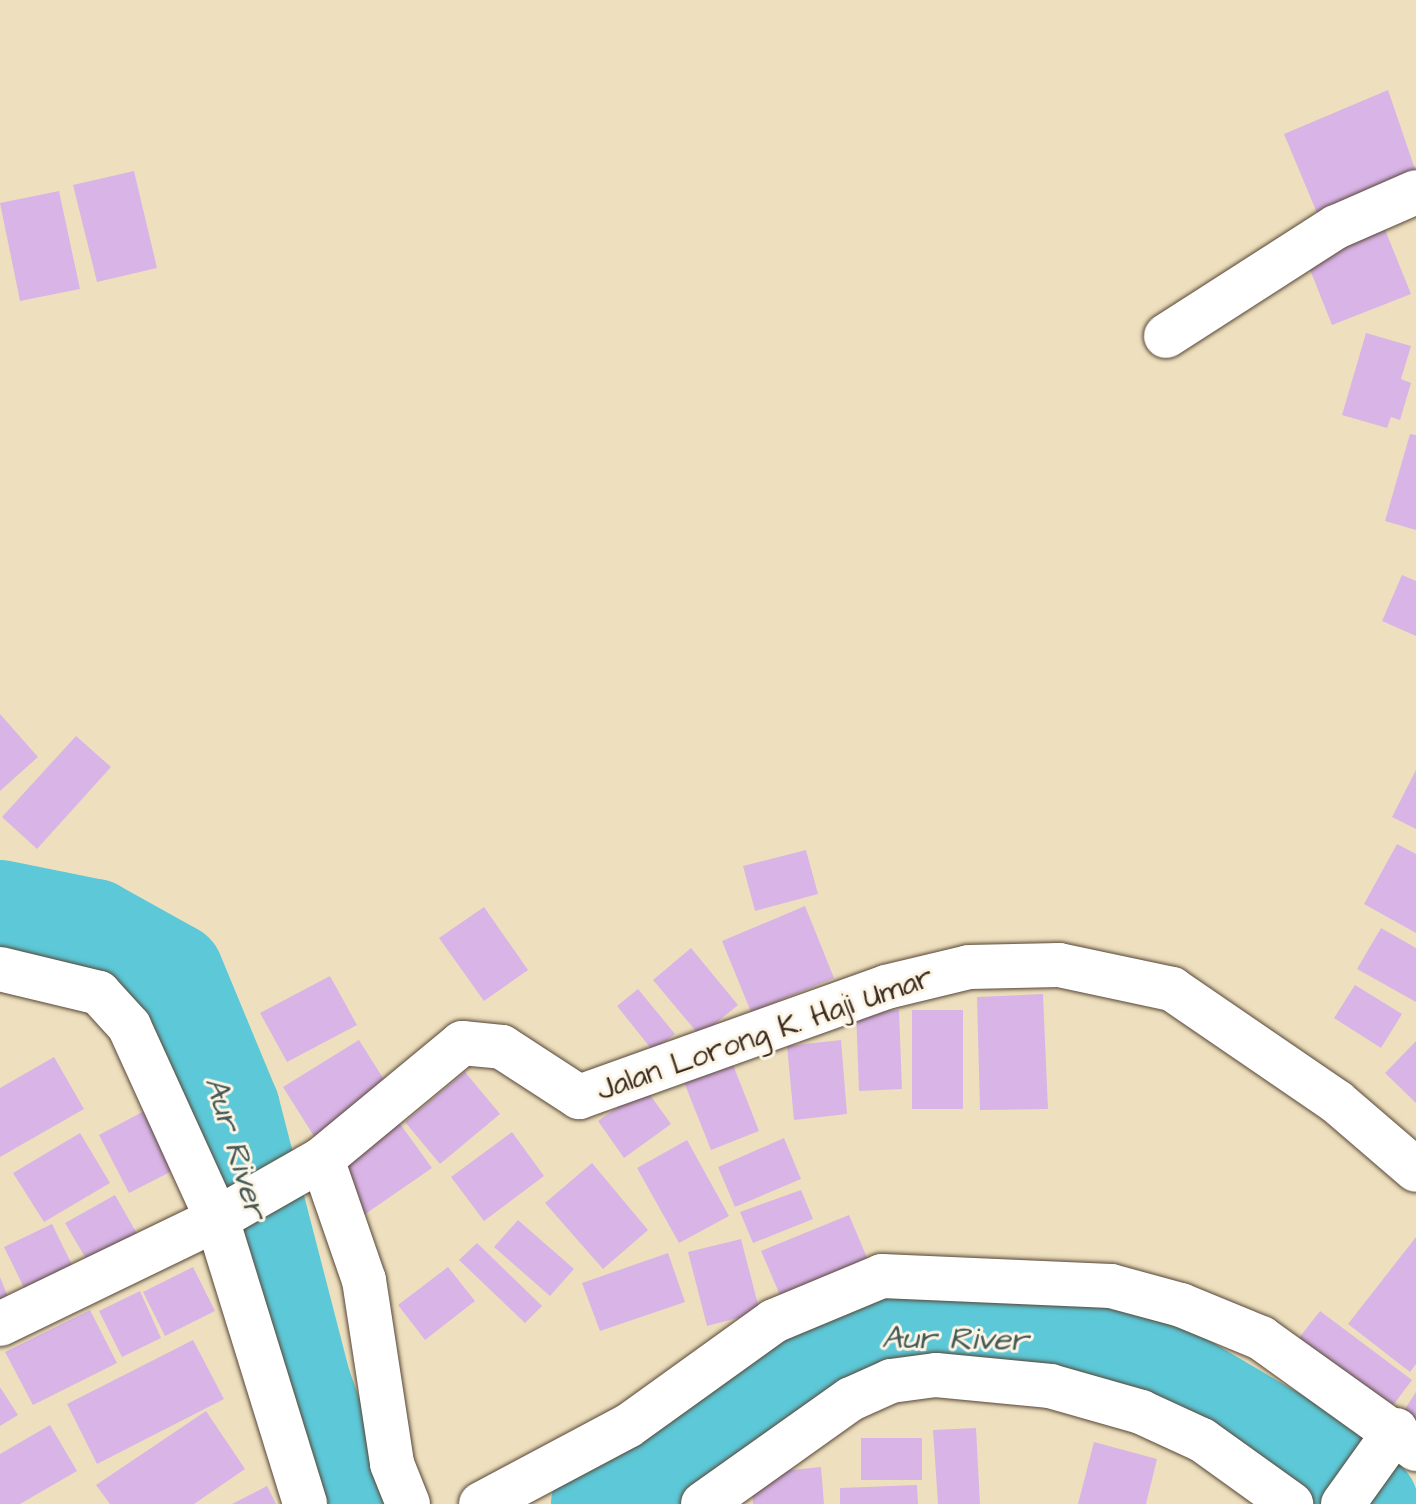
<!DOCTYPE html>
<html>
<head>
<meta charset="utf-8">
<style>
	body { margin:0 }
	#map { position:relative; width:1416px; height:1504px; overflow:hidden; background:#eee0be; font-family:"Architects Daughter",sans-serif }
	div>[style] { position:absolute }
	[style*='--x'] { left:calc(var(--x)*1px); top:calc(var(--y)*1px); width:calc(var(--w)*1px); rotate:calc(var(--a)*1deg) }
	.river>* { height:102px; margin:-51px; padding:0 51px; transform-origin:51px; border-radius:51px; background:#5dc8d7 }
	.building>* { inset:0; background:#d9b4e7 }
	.roads { filter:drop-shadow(0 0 2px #564536) drop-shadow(0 0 2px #564536) }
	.minor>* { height:44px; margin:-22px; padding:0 22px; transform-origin:22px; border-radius:22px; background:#fff }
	span { translate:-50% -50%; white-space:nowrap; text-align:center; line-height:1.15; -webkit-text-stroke:6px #fcf5e5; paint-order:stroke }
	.street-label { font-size:30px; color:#3b2a1e }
	.water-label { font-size:32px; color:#455956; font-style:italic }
</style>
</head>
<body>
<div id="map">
	<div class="river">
		<div style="--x:0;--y:911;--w:96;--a:11.4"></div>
		<div style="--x:94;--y:930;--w:90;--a:29.1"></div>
		<div style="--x:173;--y:974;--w:146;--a:67.5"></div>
		<div style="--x:229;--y:1109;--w:284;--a:75.5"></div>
		<div style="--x:300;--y:1384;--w:127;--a:70.3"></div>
		<div style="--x:602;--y:1504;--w:135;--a:-39"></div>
		<div style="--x:707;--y:1419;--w:148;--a:-32.6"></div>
		<div style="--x:832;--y:1339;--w:202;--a:0"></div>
		<div style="--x:1034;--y:1339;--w:134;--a:14.7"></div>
		<div style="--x:1164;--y:1373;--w:169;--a:30.5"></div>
		<div style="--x:1310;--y:1459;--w:73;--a:38.3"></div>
	</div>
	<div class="building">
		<div style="clip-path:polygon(1388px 90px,1416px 172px,1317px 213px,1284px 134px)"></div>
		<div style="clip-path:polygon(134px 171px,157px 268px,97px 282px,73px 185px)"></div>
		<div style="clip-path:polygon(59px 191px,80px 289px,20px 301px,0 203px)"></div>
		<div style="clip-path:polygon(1384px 227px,1411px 294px,1332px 325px,1305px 257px)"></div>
		<div style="clip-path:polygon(1366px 333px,1411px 346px,1401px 379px,1411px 383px,1400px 420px,1391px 417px,1387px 428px,1342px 415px)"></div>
		<div style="clip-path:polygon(1410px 434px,1416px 435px,1416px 530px,1385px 521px)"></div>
		<div style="clip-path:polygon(1402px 575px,1416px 581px,1416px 636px,1382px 621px)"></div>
		<div style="clip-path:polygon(0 714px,38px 757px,0 791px)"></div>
		<div style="clip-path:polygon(76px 736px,111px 767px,37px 849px,2px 817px)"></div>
		<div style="clip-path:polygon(1416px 770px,1416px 829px,1392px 817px)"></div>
		<div style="clip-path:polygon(1397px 844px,1416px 854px,1416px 933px,1364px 904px)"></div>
		<div style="clip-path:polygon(806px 850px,818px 894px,755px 911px,743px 866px)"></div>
		<div style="clip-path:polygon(805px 906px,834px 978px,751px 1012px,722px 941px)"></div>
		<div style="clip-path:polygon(484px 907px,528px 970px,484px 1001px,439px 938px)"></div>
		<div style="clip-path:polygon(1381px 928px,1416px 948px,1416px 1002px,1357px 969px)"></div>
		<div style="clip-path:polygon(691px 948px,738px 1005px,700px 1036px,653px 980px)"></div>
		<div style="clip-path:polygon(330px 976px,357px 1025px,287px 1062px,260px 1013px)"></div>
		<div style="clip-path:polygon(1355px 985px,1402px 1014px,1381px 1048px,1334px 1018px)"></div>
		<div style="clip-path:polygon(638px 989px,675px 1034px,653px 1051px,617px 1006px)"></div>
		<div style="clip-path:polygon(1043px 994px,1048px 1109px,980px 1110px,977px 997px)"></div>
		<div style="clip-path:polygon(899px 1010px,902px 1089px,859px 1091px,856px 1012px)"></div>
		<div style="clip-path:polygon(912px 1010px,963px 1010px,963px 1109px,912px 1109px)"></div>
		<div style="clip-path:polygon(359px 1040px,393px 1094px,317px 1141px,283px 1087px)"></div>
		<div style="clip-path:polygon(841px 1040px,847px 1114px,794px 1120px,787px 1046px)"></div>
		<div style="clip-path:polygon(1416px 1041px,1416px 1103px,1385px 1073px)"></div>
		<div style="clip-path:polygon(54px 1057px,84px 1109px,0 1157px,0 1088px)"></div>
		<div style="clip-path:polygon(730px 1057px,759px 1131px,711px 1150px,682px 1077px)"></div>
		<div style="clip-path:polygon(465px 1072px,500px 1114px,440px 1164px,405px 1122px)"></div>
		<div style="clip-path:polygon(645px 1088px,671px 1124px,624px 1158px,598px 1121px)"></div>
		<div style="clip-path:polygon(146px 1110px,176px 1169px,129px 1193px,99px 1135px)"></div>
		<div style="clip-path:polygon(398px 1121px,432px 1168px,361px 1217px,328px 1169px)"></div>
		<div style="clip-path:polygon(512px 1132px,544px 1176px,484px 1221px,451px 1177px)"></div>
		<div style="clip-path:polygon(80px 1133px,110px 1183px,44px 1222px,13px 1173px)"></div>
		<div style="clip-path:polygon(784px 1138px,801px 1179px,735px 1207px,718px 1167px)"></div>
		<div style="clip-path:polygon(687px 1140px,729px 1216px,679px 1243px,637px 1168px)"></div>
		<div style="clip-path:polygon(592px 1163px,648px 1230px,603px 1269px,545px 1203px)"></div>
		<div style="clip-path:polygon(801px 1190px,813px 1219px,753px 1243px,740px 1212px)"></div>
		<div style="clip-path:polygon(115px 1195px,144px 1246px,95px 1274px,65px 1223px)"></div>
		<div style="clip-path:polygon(849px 1215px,871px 1267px,783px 1302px,761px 1251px)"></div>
		<div style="clip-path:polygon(518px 1220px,574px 1269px,550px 1296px,494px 1247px)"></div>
		<div style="clip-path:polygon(52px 1224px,80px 1281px,32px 1304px,4px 1247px)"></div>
		<div style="clip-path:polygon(1416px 1237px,1416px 1364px,1410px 1372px,1348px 1324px)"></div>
		<div style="clip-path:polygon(741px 1239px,760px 1312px,707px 1326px,688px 1252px)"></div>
		<div style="clip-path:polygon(477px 1243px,542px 1306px,525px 1323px,459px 1260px)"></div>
		<div style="clip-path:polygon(668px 1253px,685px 1302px,600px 1331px,582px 1283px)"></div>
		<div style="clip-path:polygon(193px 1267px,215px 1311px,165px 1336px,143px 1292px)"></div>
		<div style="clip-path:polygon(448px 1267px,475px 1301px,425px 1340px,398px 1305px)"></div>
		<div style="clip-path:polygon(0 1277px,12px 1307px,0 1312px)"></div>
		<div style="clip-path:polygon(140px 1291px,161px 1338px,122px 1357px,99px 1311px)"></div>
		<div style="clip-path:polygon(90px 1310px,117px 1363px,33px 1405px,5px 1352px)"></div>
		<div style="clip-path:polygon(1320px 1311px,1412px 1380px,1388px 1412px,1295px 1343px)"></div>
		<div style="clip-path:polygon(193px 1340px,224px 1399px,97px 1464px,67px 1404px)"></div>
		<div style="clip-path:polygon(0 1387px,18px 1415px,0 1426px)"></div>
		<div style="clip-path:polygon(1416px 1392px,1416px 1439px,1395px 1424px)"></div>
		<div style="clip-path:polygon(206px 1411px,245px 1469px,194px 1504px,110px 1504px,96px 1485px)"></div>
		<div style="clip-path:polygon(50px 1425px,77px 1471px,20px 1504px,0 1504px,0 1454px)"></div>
		<div style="clip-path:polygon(976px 1428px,980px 1504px,938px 1504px,933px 1430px)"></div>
		<div style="clip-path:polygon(861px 1438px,922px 1438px,922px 1480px,861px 1480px)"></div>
		<div style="clip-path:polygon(1094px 1442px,1157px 1459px,1146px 1504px,1078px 1504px)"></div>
		<div style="clip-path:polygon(821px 1467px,824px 1504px,753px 1504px,751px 1474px)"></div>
		<div style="clip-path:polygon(917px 1485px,918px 1504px,840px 1504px,840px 1488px)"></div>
		<div style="clip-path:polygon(267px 1486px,276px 1504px,232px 1504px)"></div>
	</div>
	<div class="roads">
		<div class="minor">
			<div style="--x:1166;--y:336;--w:202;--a:-32.7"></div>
			<div style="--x:1336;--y:227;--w:87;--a:-23.6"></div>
			<div style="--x:0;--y:969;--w:102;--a:13.6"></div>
			<div style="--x:99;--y:993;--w:45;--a:47.7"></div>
			<div style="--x:129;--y:1026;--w:212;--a:65.5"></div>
			<div style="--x:217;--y:1219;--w:298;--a:72.8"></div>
			<div style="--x:322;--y:1159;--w:128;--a:70.9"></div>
			<div style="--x:364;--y:1280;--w:186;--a:81.3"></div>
			<div style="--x:392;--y:1464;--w:43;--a:68.2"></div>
			<div style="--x:0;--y:1324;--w:241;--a:-25.8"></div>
			<div style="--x:217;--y:1219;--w:121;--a:-29.7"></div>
			<div style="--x:322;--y:1159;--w:182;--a:-39.6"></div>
			<div style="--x:462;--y:1043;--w:40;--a:5.7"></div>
			<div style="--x:502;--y:1047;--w:92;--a:33"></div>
			<div style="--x:579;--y:1097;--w:326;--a:-19.7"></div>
			<div style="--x:886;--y:987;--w:85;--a:-13.5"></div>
			<div style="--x:969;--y:967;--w:90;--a:-1.3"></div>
			<div style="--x:1059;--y:965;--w:116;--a:12"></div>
			<div style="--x:1172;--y:989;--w:200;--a:34.4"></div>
			<div style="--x:1337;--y:1102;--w:104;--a:40.7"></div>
			<div style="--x:481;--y:1504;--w:166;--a:-28"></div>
			<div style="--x:628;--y:1426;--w:180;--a:-35.7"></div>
			<div style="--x:774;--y:1321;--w:117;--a:-22.6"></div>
			<div style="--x:882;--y:1276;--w:229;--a:2.5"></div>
			<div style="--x:1111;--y:1286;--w:73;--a:15.2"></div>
			<div style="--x:1181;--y:1305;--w:87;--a:22.4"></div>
			<div style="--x:1261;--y:1338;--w:191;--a:35.6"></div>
			<div style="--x:703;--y:1504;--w:181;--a:-35.4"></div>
			<div style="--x:851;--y:1399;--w:44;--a:-24.2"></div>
			<div style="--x:891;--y:1381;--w:45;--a:-7.6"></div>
			<div style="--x:936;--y:1375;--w:115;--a:5.5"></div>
			<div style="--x:1050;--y:1386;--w:95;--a:15.9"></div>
			<div style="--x:1141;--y:1412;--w:67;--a:24.7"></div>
			<div style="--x:1202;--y:1440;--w:110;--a:35.7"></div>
			<div style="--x:1343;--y:1504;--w:91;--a:-54.4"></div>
		</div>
	</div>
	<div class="street-label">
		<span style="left:765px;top:1034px;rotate:-19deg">Jalan Lorong K. Haji Umar</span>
	</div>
	<div class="water-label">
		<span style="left:235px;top:1148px;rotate:73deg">Aur River</span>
		<span style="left:955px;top:1340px;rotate:1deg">Aur River</span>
	</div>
</div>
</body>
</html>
